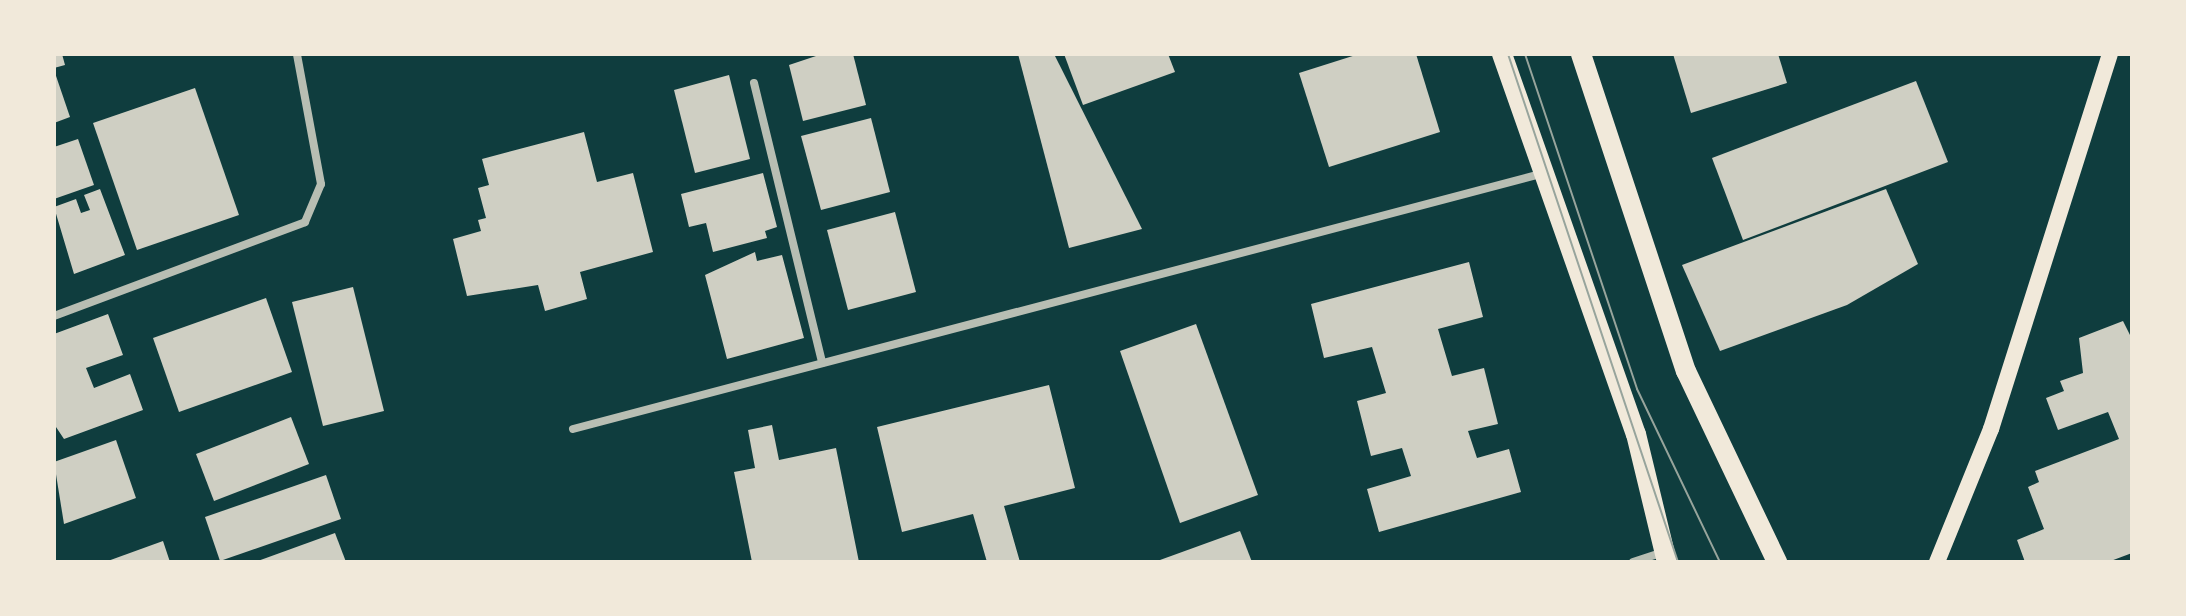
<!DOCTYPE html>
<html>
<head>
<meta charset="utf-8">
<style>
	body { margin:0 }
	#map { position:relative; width:2186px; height:616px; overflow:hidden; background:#0f3d3e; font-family:Ubuntu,sans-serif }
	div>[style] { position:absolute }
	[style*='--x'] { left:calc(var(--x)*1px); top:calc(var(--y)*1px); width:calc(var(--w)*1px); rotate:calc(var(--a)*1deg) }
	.building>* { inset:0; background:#cfcfc3 }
	.minor>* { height:8px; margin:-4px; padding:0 4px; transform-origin:4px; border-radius:4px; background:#b8beb3 }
	.secondary>* { height:16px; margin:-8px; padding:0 8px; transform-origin:8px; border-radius:8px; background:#f1e9da }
	.primary>* { height:20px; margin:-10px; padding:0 10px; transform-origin:10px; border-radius:10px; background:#f1e9da }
	.tram>* { height:2px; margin:-1px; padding:0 1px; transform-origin:1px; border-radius:1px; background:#97a49c }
	span { translate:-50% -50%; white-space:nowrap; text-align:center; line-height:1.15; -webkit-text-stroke:8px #f1e9da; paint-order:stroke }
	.frame { position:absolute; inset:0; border:56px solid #f1e9da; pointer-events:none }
</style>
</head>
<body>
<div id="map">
	<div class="building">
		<div style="clip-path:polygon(54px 54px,62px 54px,65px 65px,54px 68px)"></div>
		<div style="clip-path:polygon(822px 54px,853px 54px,866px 105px,803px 121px,789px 65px)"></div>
		<div style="clip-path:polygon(1018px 54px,1054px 54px,1142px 229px,1069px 248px)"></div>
		<div style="clip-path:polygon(1064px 54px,1168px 54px,1175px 72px,1083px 105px)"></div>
		<div style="clip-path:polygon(1359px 54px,1416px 54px,1440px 132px,1329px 167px,1299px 73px)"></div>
		<div style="clip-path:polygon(1673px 54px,1778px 54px,1787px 83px,1691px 113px)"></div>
		<div style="clip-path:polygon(54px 70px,70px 117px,54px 123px)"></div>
		<div style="clip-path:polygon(729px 75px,750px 159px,695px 173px,674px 90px)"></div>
		<div style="clip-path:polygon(1916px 81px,1948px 162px,1743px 240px,1712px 158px)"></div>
		<div style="clip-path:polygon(195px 88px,239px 215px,137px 250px,93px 123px)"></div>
		<div style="clip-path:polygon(871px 118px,890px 192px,821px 210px,801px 136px)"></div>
		<div style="clip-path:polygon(584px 132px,597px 182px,633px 173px,653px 252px,580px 272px,587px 299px,545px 311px,538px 285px,467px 296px,453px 239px,481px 231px,478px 220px,486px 218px,478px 188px,489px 185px,482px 159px)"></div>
		<div style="clip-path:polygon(78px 139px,94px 185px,54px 199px,54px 147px)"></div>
		<div style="clip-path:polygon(763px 173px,777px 227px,765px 231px,767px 238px,713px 252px,706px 223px,689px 227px,681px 194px)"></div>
		<div style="clip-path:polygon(100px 189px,125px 255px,74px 274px,54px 207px,76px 199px,81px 213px,90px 210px,84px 195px)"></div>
		<div style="clip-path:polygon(1886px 189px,1918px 264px,1847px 305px,1720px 351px,1682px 265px)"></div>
		<div style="clip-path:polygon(895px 212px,916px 292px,848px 310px,827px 230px)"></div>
		<div style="clip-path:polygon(755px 252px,757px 261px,782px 255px,804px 338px,727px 359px,705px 275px)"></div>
		<div style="clip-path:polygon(1469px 262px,1483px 317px,1438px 329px,1452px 376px,1484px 368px,1498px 424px,1468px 431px,1477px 458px,1509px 449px,1521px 492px,1379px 532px,1367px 489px,1411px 476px,1402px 448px,1371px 456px,1357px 401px,1386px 393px,1372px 347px,1324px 358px,1311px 304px)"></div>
		<div style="clip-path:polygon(353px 287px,384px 411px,323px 426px,292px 302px)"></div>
		<div style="clip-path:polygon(266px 298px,292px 372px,179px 412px,153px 338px)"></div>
		<div style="clip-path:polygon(108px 314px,123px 355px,86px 368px,94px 388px,130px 374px,143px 410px,64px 439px,54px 424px,54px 334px)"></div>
		<div style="clip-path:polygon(2123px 321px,2132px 339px,2132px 553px,2108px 562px,2025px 562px,2017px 540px,2044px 529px,2028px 487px,2039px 482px,2035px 471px,2119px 439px,2108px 412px,2058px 430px,2046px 398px,2064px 391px,2060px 381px,2083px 373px,2079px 338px)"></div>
		<div style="clip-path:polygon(1196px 324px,1258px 495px,1180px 523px,1120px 351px)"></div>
		<div style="clip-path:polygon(1049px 385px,1075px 488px,1004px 506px,1020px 562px,987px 562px,973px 514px,902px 532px,877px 427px)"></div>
		<div style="clip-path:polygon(291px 417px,309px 464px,214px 501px,196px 454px)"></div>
		<div style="clip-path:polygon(772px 425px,779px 460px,836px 448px,859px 562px,752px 562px,734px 472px,755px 468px,748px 430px)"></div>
		<div style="clip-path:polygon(116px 440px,136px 498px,64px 524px,54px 462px)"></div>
		<div style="clip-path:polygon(326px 475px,341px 519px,220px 561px,205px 517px)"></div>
		<div style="clip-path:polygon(1240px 531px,1252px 562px,1161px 562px,1160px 560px)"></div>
		<div style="clip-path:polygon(335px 533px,346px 562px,255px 562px)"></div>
		<div style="clip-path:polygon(163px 541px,170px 562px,105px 562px)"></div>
	</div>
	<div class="minor">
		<div style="--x:754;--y:83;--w:288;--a:76.3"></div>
		<div style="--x:54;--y:316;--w:268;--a:-20.5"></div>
		<div style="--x:305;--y:222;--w:41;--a:-67.2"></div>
		<div style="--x:321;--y:184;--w:132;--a:-100.5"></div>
		<div style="--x:573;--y:429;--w:1001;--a:-14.76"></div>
		<div style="--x:1633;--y:562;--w:32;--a:-18"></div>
	</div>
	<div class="secondary">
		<div style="--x:1937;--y:562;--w:144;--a:-67.9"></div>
		<div style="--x:1991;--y:429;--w:393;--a:-72.4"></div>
	</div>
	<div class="primary">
		<div style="--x:1502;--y:54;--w:403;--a:70.6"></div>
		<div style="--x:1636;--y:434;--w:132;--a:76.4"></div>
		<div style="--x:1581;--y:54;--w:334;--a:71.7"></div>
		<div style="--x:1686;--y:371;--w:212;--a:64.5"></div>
	</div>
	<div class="tram">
		<div style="--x:1508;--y:54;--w:536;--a:71.5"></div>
		<div style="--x:1525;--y:54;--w:353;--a:71.5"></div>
		<div style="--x:1637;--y:389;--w:192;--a:64.4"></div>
	</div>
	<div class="frame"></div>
</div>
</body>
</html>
